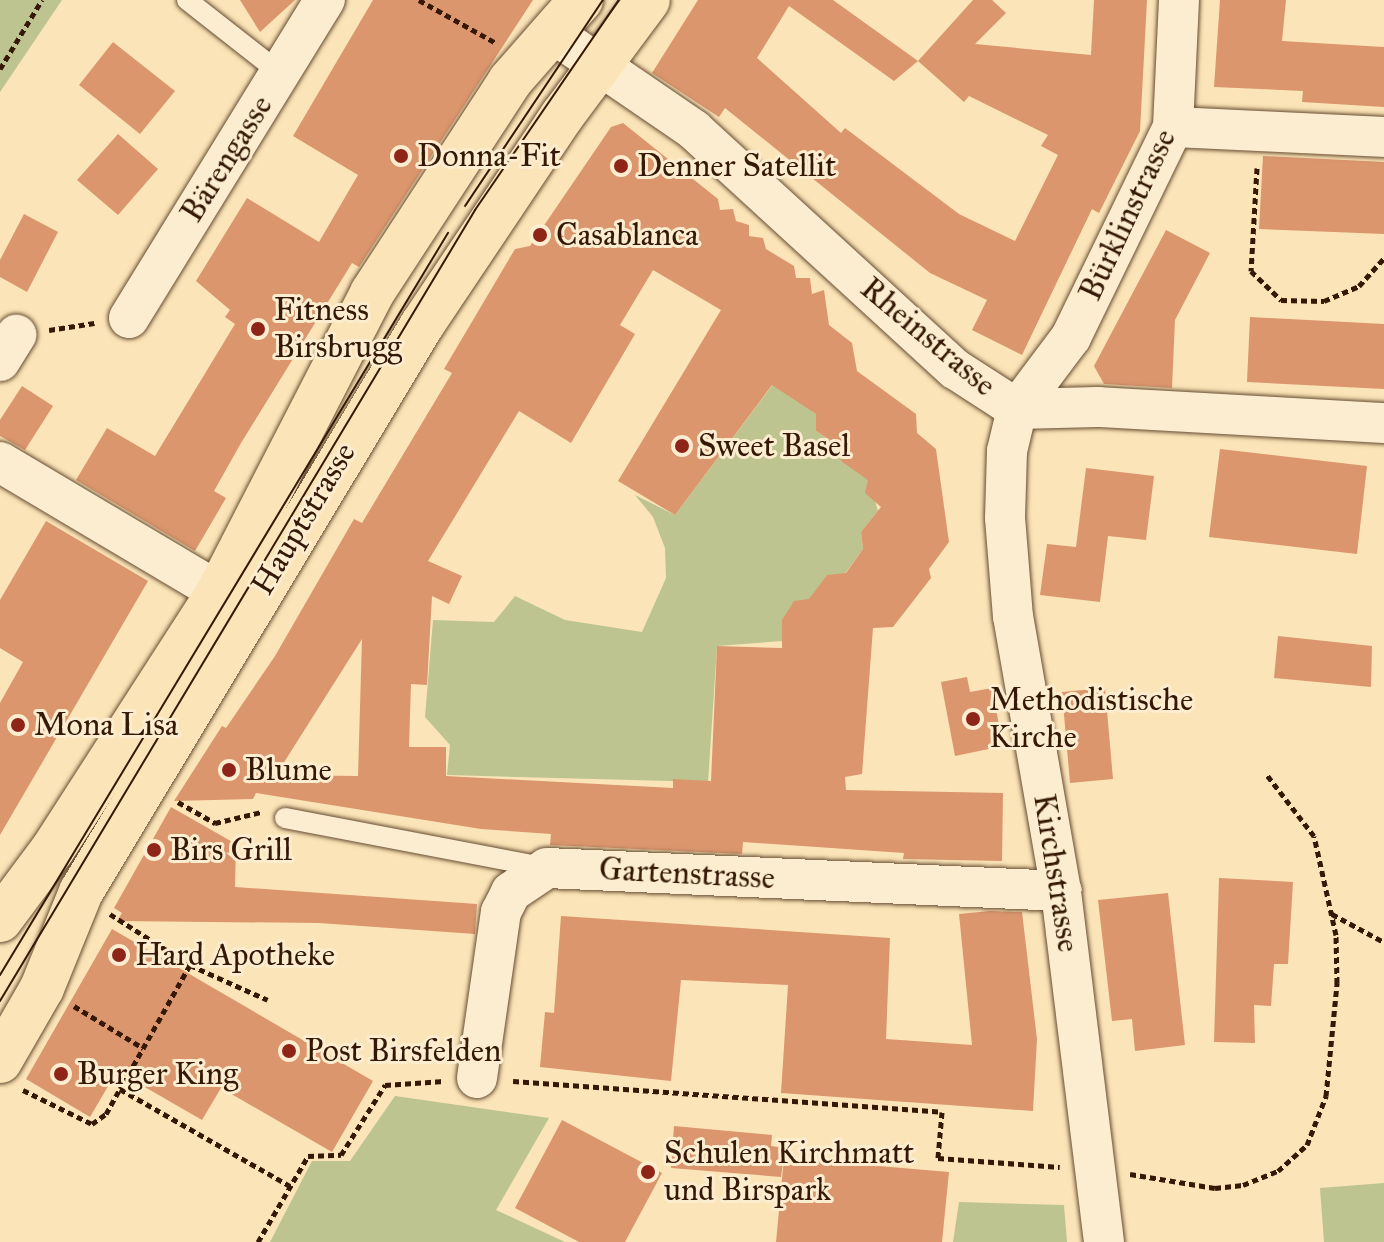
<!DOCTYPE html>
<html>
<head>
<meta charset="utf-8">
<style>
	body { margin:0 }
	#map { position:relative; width:1384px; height:1242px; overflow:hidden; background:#fbe4b7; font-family:"IM FELL Great Primer",serif }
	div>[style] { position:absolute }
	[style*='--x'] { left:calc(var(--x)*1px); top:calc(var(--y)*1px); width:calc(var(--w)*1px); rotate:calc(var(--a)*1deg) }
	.green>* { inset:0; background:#bdc48f }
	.building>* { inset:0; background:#db966d }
	.path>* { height:5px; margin-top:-2.5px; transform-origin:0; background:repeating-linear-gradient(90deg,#351906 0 6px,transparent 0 10px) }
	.roads { filter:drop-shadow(0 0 2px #664c32) drop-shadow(0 0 2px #664c32) }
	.service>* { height:20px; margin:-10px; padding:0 10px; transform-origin:10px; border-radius:10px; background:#fcedd0 }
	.minor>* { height:40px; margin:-20px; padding:0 20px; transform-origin:20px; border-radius:20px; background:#fcedd0 }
	.primary>* { height:44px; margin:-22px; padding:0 22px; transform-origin:22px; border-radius:22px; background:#fbe4b7 }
	.tram>* { height:2px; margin:-1px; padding:0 1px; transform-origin:1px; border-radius:1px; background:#351906 }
	.dots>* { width:22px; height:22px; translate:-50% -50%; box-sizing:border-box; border:4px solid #fcedd0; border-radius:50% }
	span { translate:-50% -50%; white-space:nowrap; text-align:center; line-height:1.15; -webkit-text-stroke:6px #fcedd0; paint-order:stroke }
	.poi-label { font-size:32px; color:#351906 }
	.left { translate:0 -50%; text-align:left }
	.street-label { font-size:32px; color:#351906 }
</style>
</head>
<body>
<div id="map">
	<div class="green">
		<div style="clip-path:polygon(0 0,62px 0,0 92px)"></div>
		<div style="clip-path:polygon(774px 383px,816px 414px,816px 431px,841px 447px,842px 461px,869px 480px,878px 511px,861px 532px,863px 549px,844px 575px,827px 575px,782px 641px,717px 646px,708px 782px,447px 775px,450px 745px,425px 717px,433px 620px,494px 622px,515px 596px,565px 620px,642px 632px,666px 578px,665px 548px,653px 517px,635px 495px,675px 515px)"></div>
		<div style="clip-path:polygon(395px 1096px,549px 1118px,496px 1210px,565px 1242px,270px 1242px,312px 1161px,350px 1161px)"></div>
		<div style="clip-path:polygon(1384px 1183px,1384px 1242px,1324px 1242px,1320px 1188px)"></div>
		<div style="clip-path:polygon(959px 1202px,1064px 1205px,1067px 1242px,953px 1242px)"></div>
	</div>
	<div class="building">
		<div style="clip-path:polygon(240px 0,295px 0,260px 32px)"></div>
		<div style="clip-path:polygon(373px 0,533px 0,359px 267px,352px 263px,241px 443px,214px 491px,226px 498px,195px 551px,76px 480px,107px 428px,155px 456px,235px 324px,225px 317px,230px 310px,196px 281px,247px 198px,319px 242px,358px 175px,293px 136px)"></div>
		<div style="clip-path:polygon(evenodd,698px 0,833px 0,918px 61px,973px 0,992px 0,1006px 13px,975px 44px,1091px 55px,1094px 0,1147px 0,1140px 131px,1099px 213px,1092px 209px,1022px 355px,972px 330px,987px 300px,930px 273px,725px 108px,719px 117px,652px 73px,698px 0,789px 6px,894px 81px,918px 61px,964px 102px,969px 96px,1048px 135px,1041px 146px,1058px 155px,1015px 241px,959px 214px,845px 128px,841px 133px,757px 58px,789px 6px)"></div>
		<div style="clip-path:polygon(1220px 0,1286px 0,1282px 41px,1384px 47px,1384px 107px,1302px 102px,1303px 91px,1214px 87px)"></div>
		<div style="clip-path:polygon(113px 42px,175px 91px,140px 134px,79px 85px)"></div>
		<div style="clip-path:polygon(evenodd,623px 123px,718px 199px,720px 210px,733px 209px,736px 221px,749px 225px,749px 236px,763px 238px,766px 249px,794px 266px,796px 278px,810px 278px,812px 294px,824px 290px,829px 325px,852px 343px,857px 371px,916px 414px,917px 433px,936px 449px,949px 542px,929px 569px,931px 578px,893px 627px,873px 628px,862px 774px,845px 777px,846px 790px,1003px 793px,1002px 861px,903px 859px,904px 853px,743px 842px,742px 854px,550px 845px,551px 834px,481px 829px,256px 793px,253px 799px,174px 801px,222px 726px,226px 728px,275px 656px,354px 519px,362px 523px,452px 373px,444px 369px,515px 249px,530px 246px,611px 127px,623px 123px,653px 270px,721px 310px,618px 481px,675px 515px,772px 385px,816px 414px,816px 431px,841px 447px,841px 461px,868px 480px,865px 493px,881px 507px,861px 532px,863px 549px,846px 573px,827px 575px,809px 599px,794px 601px,782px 620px,782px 648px,717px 646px,711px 781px,673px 779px,673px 788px,446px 776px,446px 747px,409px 747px,411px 684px,427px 685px,432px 596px,449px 604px,462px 576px,428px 561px,519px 411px,571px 443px,635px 334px,620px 325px,653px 270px,623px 123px,362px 639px,358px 776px,276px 775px,362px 639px)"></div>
		<div style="clip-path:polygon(118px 134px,158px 169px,118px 215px,77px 180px)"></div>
		<div style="clip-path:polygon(1263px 156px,1384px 162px,1384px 234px,1259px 229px)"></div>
		<div style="clip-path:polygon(24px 214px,58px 232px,27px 292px,0 277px,0 260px)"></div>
		<div style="clip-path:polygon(1166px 230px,1210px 253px,1175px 320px,1172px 388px,1104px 384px,1094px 366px)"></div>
		<div style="clip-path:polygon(1250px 317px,1384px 324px,1384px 389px,1247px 382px)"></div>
		<div style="clip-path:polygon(22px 386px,53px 406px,25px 450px,0 436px,0 420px)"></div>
		<div style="clip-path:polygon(1220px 449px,1367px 466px,1357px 554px,1209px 537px)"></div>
		<div style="clip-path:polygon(1086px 468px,1154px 476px,1146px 540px,1108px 536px,1100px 602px,1040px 595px,1047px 544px,1076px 547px)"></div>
		<div style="clip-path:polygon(46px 521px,148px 581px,0 835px,0 703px,23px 662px,0 648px,0 600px)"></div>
		<div style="clip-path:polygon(1278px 636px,1372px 646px,1371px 687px,1274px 678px)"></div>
		<div style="clip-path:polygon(967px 677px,970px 692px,992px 688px,1003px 746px,955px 756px,941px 682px)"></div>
		<div style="clip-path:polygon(1105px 688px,1113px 779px,1070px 783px,1062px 692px)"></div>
		<div style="clip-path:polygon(171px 807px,236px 844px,235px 887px,477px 904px,475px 934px,319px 923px,117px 921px,122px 913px,114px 908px)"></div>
		<div style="clip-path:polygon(1219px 878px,1293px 882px,1288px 964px,1274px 964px,1271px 1006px,1254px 1005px,1255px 1043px,1214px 1042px)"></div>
		<div style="clip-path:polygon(1168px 893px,1185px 1045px,1135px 1051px,1132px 1019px,1112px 1021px,1098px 900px)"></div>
		<div style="clip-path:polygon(990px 911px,1022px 912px,1037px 1039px,1033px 1111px,781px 1093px,788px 985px,681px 980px,671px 1081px,540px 1067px,545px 1012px,554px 1013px,561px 916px,890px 938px,886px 1039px,972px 1045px,959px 914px)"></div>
		<div style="clip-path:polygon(112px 929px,373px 1081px,332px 1152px,221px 1088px,202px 1120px,117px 1071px,90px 1117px,26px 1079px)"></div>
		<div style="clip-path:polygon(562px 1120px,662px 1173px,625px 1242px,579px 1242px,515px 1208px)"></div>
		<div style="clip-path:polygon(674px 1126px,772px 1135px,771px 1146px,785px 1148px,781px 1177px,671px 1168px)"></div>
		<div style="clip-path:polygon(784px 1158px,949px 1172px,942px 1242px,776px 1242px)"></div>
	</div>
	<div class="path">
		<div style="--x:419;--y:0;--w:88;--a:29.2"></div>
		<div style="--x:0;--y:69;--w:81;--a:-58.7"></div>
		<div style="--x:1257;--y:168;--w:103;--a:93.3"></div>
		<div style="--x:1251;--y:271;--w:42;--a:44"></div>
		<div style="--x:1281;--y:300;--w:43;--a:1.3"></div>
		<div style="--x:1324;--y:301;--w:38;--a:-23"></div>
		<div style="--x:1359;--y:286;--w:38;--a:-48"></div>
		<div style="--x:49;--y:330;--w:46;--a:-8.8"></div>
		<div style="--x:178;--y:802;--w:43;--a:29.6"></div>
		<div style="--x:215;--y:823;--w:47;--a:-13.4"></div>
		<div style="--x:110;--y:914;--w:95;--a:32.5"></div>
		<div style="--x:190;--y:965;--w:85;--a:24.2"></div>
		<div style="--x:1332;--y:914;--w:59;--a:28.3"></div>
		<div style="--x:190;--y:965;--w:142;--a:119.4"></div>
		<div style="--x:120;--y:1089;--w:196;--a:29.7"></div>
		<div style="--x:74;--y:1006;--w:81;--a:31.3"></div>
		<div style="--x:513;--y:1081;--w:430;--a:4.1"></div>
		<div style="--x:942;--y:1112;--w:46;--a:95"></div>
		<div style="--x:938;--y:1158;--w:122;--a:4.2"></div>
		<div style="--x:23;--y:1090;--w:77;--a:26.2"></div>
		<div style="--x:92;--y:1124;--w:17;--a:-36"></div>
		<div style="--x:106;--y:1114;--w:29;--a:-61"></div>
		<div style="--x:1130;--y:1174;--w:86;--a:9.4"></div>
		<div style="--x:1215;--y:1188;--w:28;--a:-6"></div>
		<div style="--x:1243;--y:1185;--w:38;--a:-22"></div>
		<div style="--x:1278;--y:1171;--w:39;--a:-42"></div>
		<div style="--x:1307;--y:1145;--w:53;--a:-68.8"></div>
		<div style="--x:1326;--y:1096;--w:114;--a:-84.4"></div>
		<div style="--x:1337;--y:983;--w:48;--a:-91.2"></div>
		<div style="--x:1336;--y:935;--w:101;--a:-102.5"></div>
		<div style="--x:1314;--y:836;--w:77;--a:-127.6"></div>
		<div style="--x:258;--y:1242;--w:99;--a:-59.8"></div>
		<div style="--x:308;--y:1156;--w:33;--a:-2"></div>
		<div style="--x:341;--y:1155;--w:83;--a:-57.8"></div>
		<div style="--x:385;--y:1085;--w:59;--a:-3.9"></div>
	</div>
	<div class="roads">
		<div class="service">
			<div style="--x:187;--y:0;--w:118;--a:38.1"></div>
			<div style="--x:285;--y:818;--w:263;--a:10.8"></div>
		</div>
		<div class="minor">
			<div style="--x:554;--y:34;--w:170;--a:34.4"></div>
			<div style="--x:694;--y:130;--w:354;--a:42.5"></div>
			<div style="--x:955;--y:369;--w:74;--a:32.8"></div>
			<div style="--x:1017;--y:409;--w:81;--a:-1.4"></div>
			<div style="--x:1098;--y:407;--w:286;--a:3.2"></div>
			<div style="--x:1173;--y:127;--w:211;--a:2.7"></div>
			<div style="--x:129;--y:318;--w:374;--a:-58.4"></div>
			<div style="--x:0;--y:361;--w:31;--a:-58"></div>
			<div style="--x:0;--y:462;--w:286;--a:30.7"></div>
			<div style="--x:477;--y:1078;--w:168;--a:-81.8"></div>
			<div style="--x:501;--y:912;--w:22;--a:-63"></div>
			<div style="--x:511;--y:892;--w:43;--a:-33.7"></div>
			<div style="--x:547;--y:868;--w:515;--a:2.56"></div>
			<div style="--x:1104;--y:1242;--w:354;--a:-97"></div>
			<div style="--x:1061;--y:891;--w:278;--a:-99.9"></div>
			<div style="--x:1013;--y:617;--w:99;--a:-94.6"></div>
			<div style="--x:1005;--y:518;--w:67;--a:-88.3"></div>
			<div style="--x:1007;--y:451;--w:43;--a:-76.6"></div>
			<div style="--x:1017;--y:409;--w:90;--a:-53.1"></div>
			<div style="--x:1071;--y:337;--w:233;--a:-64.1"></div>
			<div style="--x:1173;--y:127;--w:127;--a:-87.3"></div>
		</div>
		<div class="primary">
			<div style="--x:0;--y:920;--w:89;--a:-53.3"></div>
			<div style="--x:53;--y:849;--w:307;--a:-57.2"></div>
			<div style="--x:219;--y:591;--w:335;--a:-62.8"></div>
			<div style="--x:372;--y:293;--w:253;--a:-56.9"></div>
			<div style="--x:510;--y:81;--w:108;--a:-48.8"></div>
			<div style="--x:0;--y:1061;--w:84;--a:-60.1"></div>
			<div style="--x:42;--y:988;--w:104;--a:-67.9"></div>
			<div style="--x:81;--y:892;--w:662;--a:-58.98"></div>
			<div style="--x:422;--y:325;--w:252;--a:-56.2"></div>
			<div style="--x:562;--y:116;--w:144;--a:-53.4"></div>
		</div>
	</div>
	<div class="tram">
		<div style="--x:465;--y:206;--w:248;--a:-56.2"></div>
		<div style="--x:0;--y:975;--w:867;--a:-58.88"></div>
		<div style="--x:0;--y:1001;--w:923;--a:-59.01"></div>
		<div style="--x:475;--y:210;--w:255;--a:-55.6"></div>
	</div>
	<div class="dots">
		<div style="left:401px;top:156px;background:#8f2418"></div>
		<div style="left:621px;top:166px;background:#8f2418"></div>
		<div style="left:540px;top:235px;background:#8f2418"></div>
		<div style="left:258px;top:329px;background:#8f2418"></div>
		<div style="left:682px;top:446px;background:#8f2418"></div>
		<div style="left:973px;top:719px;background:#8f2418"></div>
		<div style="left:18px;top:725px;background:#8f2418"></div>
		<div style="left:229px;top:770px;background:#8f2418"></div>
		<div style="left:154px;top:850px;background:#8f2418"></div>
		<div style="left:119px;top:955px;background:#8f2418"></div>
		<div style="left:289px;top:1051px;background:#8f2418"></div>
		<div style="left:61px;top:1074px;background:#8f2418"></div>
		<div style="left:648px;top:1172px;background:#8f2418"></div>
	</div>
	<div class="poi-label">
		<span class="left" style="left:417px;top:156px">Donna-Fit</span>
		<span class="left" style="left:637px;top:166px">Denner Satellit</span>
		<span class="left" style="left:556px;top:235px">Casablanca</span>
		<span class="left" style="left:274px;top:329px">Fitness<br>Birsbrugg</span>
		<span class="left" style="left:698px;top:446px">Sweet Basel</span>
		<span class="left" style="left:989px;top:719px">Methodistische<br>Kirche</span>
		<span class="left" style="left:34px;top:725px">Mona Lisa</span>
		<span class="left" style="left:245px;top:770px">Blume</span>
		<span class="left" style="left:170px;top:850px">Birs Grill</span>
		<span class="left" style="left:135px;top:955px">Hard Apotheke</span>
		<span class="left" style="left:305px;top:1051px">Post Birsfelden</span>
		<span class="left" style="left:77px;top:1074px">Burger King</span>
		<span class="left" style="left:664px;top:1172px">Schulen Kirchmatt<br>und Birspark</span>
	</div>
	<div class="street-label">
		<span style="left:227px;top:159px;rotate:-58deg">Bärengasse</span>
		<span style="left:1128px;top:215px;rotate:-65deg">Bürklinstrasse</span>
		<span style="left:928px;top:337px;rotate:40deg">Rheinstrasse</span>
		<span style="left:304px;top:519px;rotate:-59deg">Hauptstrasse</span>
		<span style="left:1056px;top:873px;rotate:81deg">Kirchstrasse</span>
		<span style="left:687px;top:874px;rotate:3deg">Gartenstrasse</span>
	</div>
</div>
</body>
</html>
